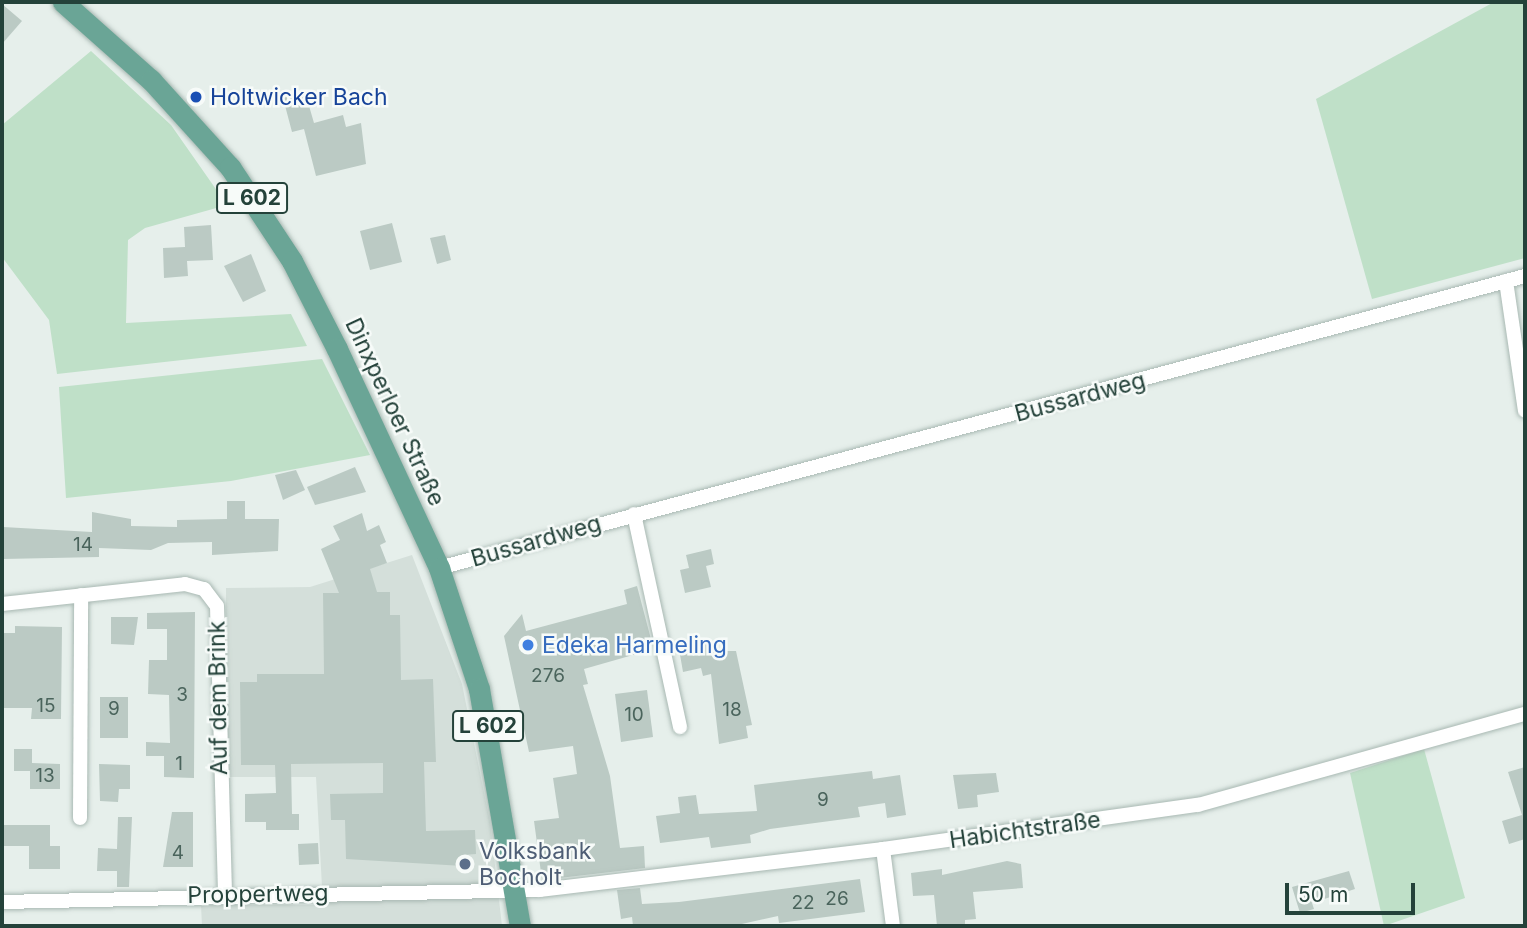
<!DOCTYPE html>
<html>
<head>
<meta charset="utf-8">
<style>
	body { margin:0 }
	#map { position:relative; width:1527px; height:928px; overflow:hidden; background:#e6efeb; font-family:Inter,sans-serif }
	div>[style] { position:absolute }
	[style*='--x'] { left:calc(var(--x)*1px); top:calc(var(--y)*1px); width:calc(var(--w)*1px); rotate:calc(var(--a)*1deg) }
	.built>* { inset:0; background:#d4dfda }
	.green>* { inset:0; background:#bfe0c8 }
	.building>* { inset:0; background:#bbcac4 }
	.roads { filter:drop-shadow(0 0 2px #a8b8b2) drop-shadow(0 0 2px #a8b8b2) }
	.minor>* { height:14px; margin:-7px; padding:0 7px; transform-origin:7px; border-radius:7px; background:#fff }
	.primary>* { height:21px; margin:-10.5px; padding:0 10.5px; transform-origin:10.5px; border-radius:10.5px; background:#6aa596 }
	.dots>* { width:19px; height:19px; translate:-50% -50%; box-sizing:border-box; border:4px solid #f7fbf9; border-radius:50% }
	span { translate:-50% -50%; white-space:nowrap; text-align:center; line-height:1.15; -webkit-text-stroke:5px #f7fbf9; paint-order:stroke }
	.number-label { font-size:19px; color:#4a645c }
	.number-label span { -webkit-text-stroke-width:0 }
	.shield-label span { padding:2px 5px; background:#f7fbf9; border:2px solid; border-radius:5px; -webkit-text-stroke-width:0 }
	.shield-label { font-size:21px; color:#24423a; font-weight:700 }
	.transit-label { font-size:23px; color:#164399 }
	.left { translate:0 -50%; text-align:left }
	.street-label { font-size:23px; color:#24423a }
	.shop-label { font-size:23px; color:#366cbe }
	.service-label { font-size:23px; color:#4e5e75 }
	.frame { position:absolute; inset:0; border:4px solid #24423a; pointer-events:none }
	.scale { position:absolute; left:1285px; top:883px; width:130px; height:32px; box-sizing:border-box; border:4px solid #24423a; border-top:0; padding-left:9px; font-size:21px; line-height:24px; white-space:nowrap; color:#24423a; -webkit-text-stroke:5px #f7fbf9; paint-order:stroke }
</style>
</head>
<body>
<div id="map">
	<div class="built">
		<div style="clip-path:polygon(412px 555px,462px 684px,490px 822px,502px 926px,202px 926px,201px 905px,323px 905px,316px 777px,225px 777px,226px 588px,310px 587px)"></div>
	</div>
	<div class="green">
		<div style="clip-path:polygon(1494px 2px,1525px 2px,1525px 258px,1372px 299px,1316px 99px)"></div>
		<div style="clip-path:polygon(91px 51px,171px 125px,227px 205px,145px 228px,128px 240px,126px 323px,291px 314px,307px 346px,57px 374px,49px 320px,2px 257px,2px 125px)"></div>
		<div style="clip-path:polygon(322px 359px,370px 455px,231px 481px,66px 498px,59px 387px)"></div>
		<div style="clip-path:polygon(1424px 749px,1465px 898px,1384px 926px,1350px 773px)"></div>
	</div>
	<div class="building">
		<div style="clip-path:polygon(2px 4px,22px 21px,2px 44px)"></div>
		<div style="clip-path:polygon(305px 92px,314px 123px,343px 115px,346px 127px,361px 123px,366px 164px,316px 176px,304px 129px,292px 132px,283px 98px)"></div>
		<div style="clip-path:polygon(392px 223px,402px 262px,370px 270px,360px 231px)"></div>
		<div style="clip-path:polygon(211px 225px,213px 260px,187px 261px,188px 276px,164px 278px,163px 248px,185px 247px,184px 227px)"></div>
		<div style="clip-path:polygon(445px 235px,451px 260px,437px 264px,430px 238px)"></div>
		<div style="clip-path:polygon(251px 254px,266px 291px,243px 302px,224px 266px)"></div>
		<div style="clip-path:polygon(355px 467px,366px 492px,315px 505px,307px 487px)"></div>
		<div style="clip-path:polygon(296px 470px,305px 490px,283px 500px,275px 475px)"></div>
		<div style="clip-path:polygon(227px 501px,245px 501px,245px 519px,279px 519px,278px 551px,212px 555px,212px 542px,168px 543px,151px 550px,99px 548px,99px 557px,3px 559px,3px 527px,92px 532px,92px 512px,131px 519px,131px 526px,177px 527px,177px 520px,227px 519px)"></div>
		<div style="clip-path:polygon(362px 513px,367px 531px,379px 525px,386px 542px,380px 545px,387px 563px,370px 569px,377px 592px,390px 592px,390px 615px,400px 615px,401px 680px,433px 679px,436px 762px,424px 762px,426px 831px,475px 830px,476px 854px,463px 855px,463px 866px,346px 859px,345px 820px,331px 820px,330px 794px,383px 793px,383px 763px,291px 764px,292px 814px,299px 814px,299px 830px,266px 830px,266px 822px,245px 822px,245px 794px,276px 793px,275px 765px,241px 765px,240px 682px,257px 682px,257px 674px,324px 674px,323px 593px,339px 593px,321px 549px,340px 540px,333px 526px)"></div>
		<div style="clip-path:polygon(711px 549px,714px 564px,706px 566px,711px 587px,685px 593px,680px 570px,689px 568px,686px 555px)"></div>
		<div style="clip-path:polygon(637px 586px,652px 643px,647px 651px,584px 669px,588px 684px,583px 685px,610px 776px,620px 848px,644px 846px,645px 868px,542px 880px,534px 821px,559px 818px,553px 778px,577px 774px,573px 746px,529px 752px,504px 636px,522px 614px,526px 631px,627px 604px,624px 590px)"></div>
		<div style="clip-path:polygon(195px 612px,194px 778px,164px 777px,164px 756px,146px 756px,146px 742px,170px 743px,169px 695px,148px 694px,149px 660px,167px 660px,167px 629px,147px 629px,147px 613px)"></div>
		<div style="clip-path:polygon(111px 617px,138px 617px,134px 645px,111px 644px)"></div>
		<div style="clip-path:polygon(15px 626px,62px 627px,61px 719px,31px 719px,32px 708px,2px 708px,2px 633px,15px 633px)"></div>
		<div style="clip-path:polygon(710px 643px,712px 651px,736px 651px,752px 725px,746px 726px,748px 738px,719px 744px,711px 674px,703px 676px,701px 668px,683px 672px,679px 649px)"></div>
		<div style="clip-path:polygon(647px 690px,653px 737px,621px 742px,615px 694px)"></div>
		<div style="clip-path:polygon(100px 697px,128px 697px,128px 738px,100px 738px)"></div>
		<div style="clip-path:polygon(14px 749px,32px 749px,32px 763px,60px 764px,60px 789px,30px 789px,30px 771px,14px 771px)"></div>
		<div style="clip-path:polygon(99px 764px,130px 765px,130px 789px,119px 789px,118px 802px,100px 801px)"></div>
		<div style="clip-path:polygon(1525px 767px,1525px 839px,1509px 844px,1502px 821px,1522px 815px,1508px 772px)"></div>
		<div style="clip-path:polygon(872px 771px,873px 779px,900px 775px,906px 815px,887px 818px,885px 803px,858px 807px,860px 817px,770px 829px,750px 835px,751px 843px,711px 848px,709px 837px,660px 843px,656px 816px,680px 813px,678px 797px,696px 795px,699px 814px,757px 811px,754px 785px)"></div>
		<div style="clip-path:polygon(996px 773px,999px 792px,977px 795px,978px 807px,958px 809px,953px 775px)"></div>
		<div style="clip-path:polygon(172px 812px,193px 812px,193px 867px,163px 867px)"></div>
		<div style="clip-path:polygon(118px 817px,132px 817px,129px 887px,117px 887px,117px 871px,97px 871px,98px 848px,117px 849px)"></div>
		<div style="clip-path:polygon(2px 825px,50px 825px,50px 846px,60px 846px,60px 869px,29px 869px,29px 846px,2px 846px)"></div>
		<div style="clip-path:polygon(318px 843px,319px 864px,299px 865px,298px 844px)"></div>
		<div style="clip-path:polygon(1007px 861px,1021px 864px,1023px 888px,973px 892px,976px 919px,965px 920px,965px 926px,937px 926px,934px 895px,913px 896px,911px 873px,942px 869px,942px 875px)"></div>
		<div style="clip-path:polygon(1349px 871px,1355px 889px,1312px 903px,1314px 909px,1300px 913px,1292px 887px)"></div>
		<div style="clip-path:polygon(860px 879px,865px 912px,779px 923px,778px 916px,733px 926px,633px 926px,632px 917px,621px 919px,617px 890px,640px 888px,642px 904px,679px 902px)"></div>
	</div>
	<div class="roads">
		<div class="minor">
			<div style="--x:1506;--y:281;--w:131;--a:81.7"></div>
			<div style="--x:634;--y:514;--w:218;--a:77.8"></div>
			<div style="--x:439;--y:568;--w:1125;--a:-15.05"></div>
			<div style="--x:2;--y:604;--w:184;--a:-6.2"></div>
			<div style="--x:185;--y:584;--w:20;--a:15"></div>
			<div style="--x:204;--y:589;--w:21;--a:53"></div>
			<div style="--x:217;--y:606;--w:287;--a:88.4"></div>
			<div style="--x:80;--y:818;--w:223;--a:-89.7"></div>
			<div style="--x:883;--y:849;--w:78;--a:82.6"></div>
			<div style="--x:2;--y:902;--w:538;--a:-1.28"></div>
			<div style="--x:540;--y:890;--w:345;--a:-6.8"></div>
			<div style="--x:883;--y:849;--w:318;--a:-8"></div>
			<div style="--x:1198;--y:805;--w:339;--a:-15.6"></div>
		</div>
		<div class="primary">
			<div style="--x:63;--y:2;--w:118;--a:41.6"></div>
			<div style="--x:151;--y:80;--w:118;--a:47.8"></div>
			<div style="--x:230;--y:167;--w:113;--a:56.6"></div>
			<div style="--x:292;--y:261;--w:99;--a:62.9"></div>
			<div style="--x:337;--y:349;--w:242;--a:65"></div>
			<div style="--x:439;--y:568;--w:127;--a:71.7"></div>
			<div style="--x:479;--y:689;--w:241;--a:80.2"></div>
		</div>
	</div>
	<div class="dots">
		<div style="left:196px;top:97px;background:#1a4fb4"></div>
		<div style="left:528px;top:645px;background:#3f7fe0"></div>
		<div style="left:465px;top:864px;background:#5c6f8a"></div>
	</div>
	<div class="number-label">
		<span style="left:83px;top:545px">14</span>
		<span style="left:548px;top:676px">276</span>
		<span style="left:182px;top:695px">3</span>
		<span style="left:46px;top:706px">15</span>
		<span style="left:114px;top:709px">9</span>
		<span style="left:732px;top:710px">18</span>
		<span style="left:634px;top:715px">10</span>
		<span style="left:179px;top:764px">1</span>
		<span style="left:45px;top:776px">13</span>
		<span style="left:823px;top:800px">9</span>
		<span style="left:178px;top:853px">4</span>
		<span style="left:837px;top:899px">26</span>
		<span style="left:803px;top:903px">22</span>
	</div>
	<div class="shield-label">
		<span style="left:252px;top:198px">L 602</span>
		<span style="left:488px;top:726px">L 602</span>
	</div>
	<div class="transit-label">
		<span class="left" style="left:210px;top:97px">Holtwicker Bach</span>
	</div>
	<div class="street-label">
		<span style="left:1080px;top:397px;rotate:-15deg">Bussardweg</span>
		<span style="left:395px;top:412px;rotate:65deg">Dinxperloer Straße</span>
		<span style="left:536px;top:541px;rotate:-16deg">Bussardweg</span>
		<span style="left:218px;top:698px;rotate:-91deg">Auf dem Brink</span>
		<span style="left:1025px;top:830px;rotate:-8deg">Habichtstraße</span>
		<span style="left:258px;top:894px;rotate:-1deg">Proppertweg</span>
	</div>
	<div class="shop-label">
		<span class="left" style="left:542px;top:645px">Edeka Harmeling</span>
	</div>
	<div class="service-label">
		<span class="left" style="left:479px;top:864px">Volksbank<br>Bocholt</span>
	</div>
	<div class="frame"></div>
	<div class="scale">50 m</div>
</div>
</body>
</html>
